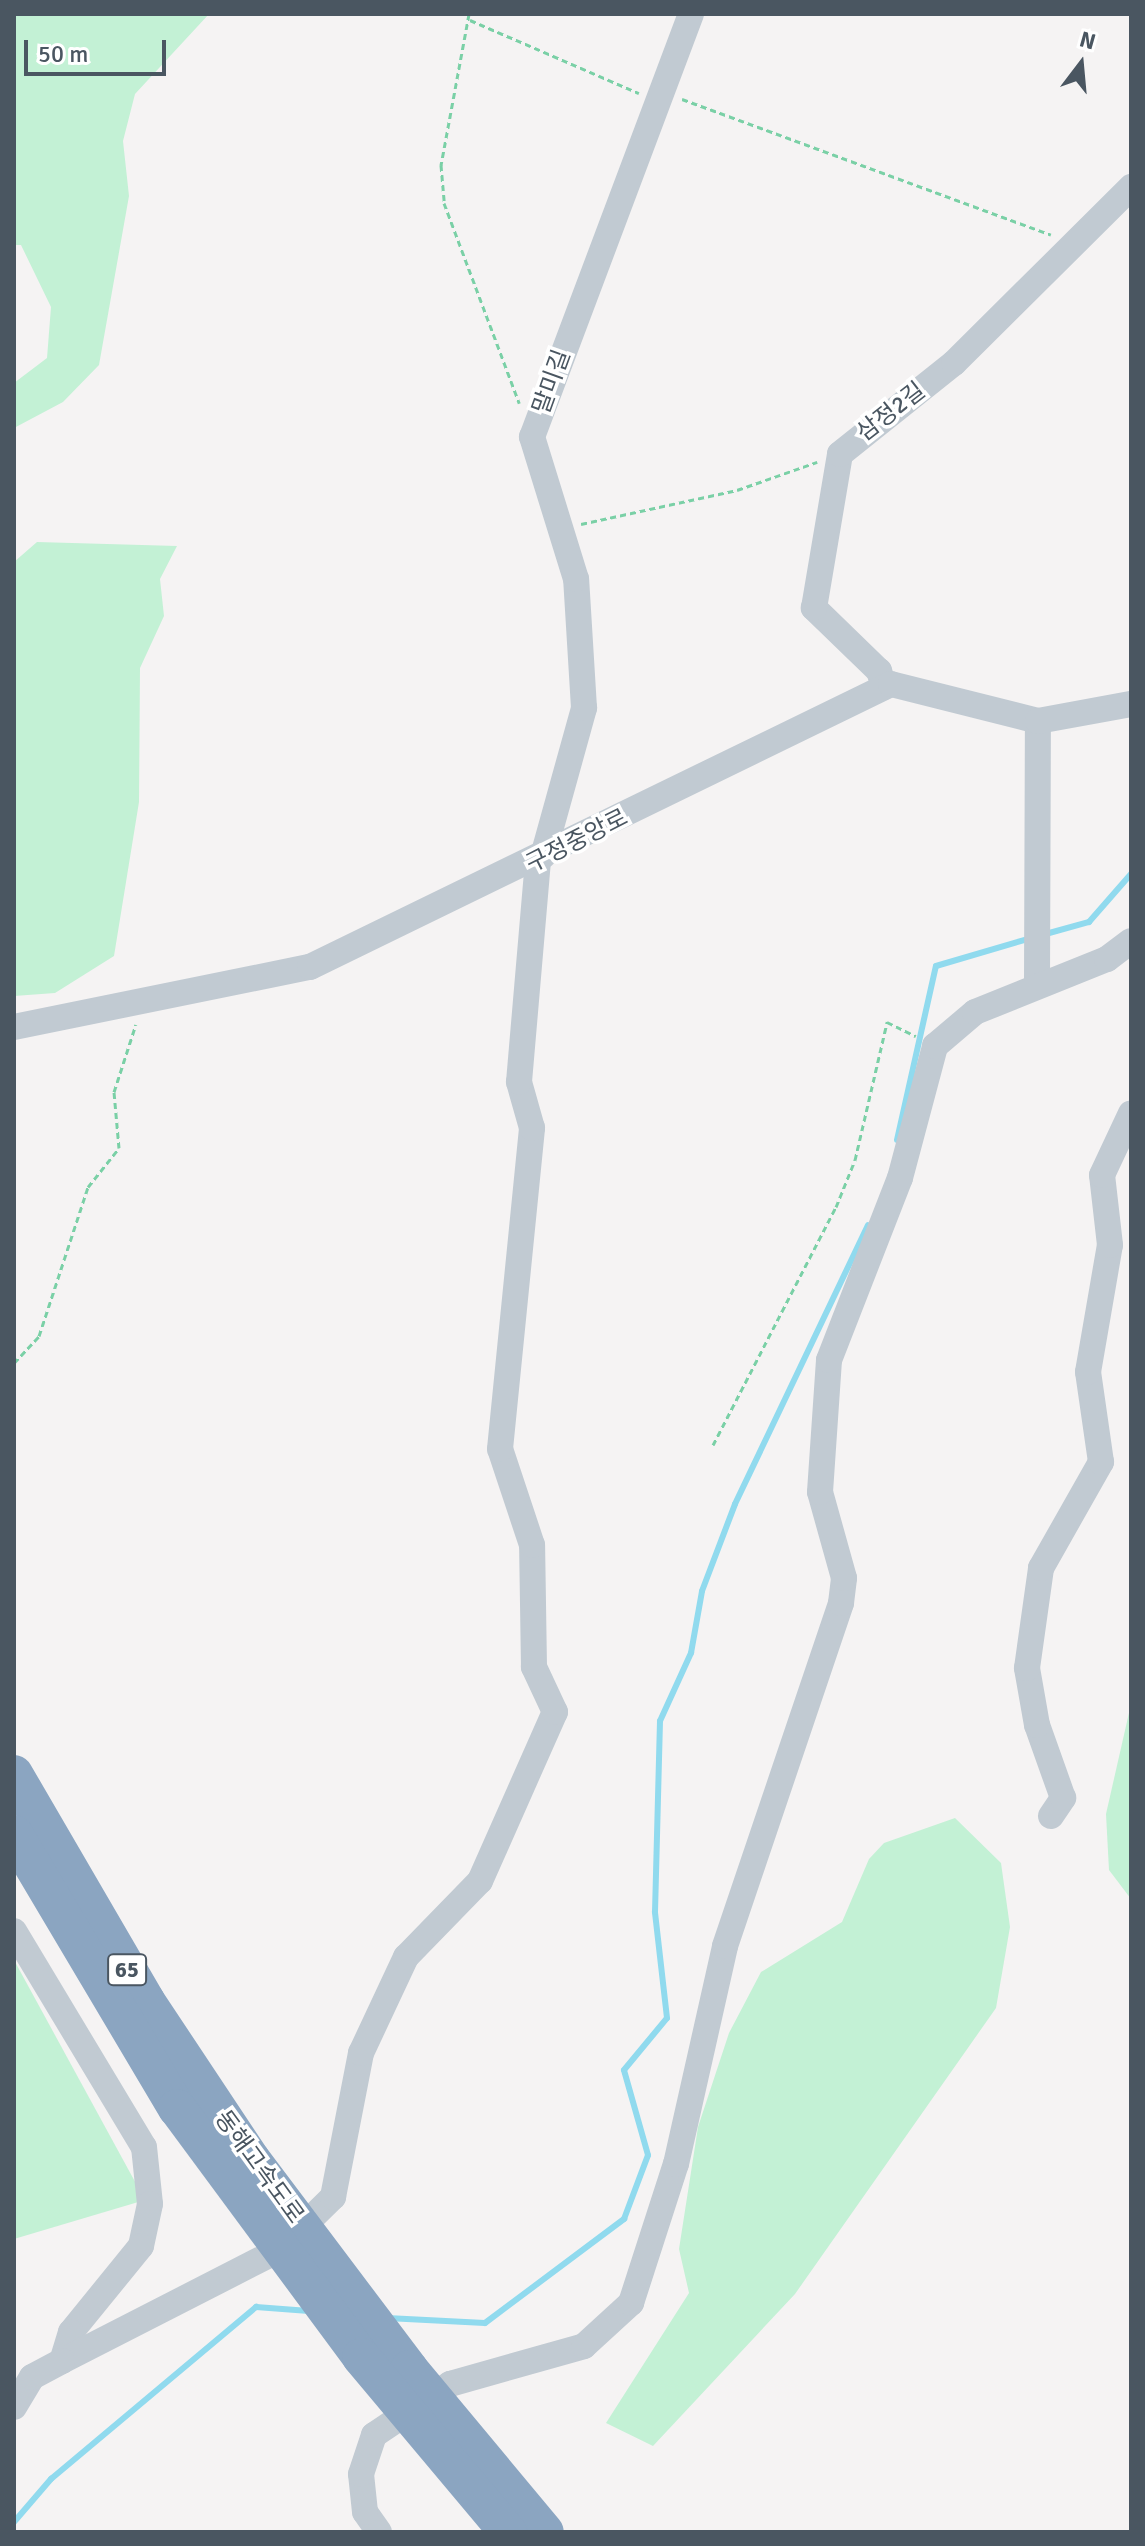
<!DOCTYPE html>
<html>
<head>
<meta charset="utf-8">
<style>
	body { margin:0 }
	#map { position:relative; width:1145px; height:2546px; overflow:hidden; background:#f5f3f3; font-family:Signika,"Noto Sans KR",sans-serif }
	div>[style] { position:absolute }
	[style*='--x'] { left:calc(var(--x)*1px); top:calc(var(--y)*1px); width:calc(var(--w)*1px); rotate:calc(var(--a)*1deg) }
	.green>* { inset:0; background:#c3f1d5 }
	.stream>* { height:6px; margin:-3px; padding:0 3px; transform-origin:3px; border-radius:3px; background:#90daee }
	.path>* { height:3px; margin-top:-1.5px; transform-origin:0; background:repeating-linear-gradient(90deg,#7ad0a6 0 6px,transparent 0 10px) }
	.minor>* { height:26px; margin:-13px; padding:0 13px; transform-origin:13px; border-radius:13px; background:#c1cad2 }
	.highway>* { height:38px; margin:-19px; padding:0 19px; transform-origin:19px; border-radius:19px; background:#8ba5c1 }
	span { translate:-50% -50%; white-space:nowrap; text-align:center; line-height:1.15; -webkit-text-stroke:7px #fff; paint-order:stroke }
	.shield-label span { padding:2px 6px; background:#fff; border:2px solid; border-radius:6px; -webkit-text-stroke-width:0 }
	.shield-label { font-size:22px; color:#4a5661; font-weight:700 }
	.street-label { font-size:24px; color:#4a5661 }
	.frame { position:absolute; inset:0; border:16px solid #4a5661; pointer-events:none }
	.north { position:absolute; left:1041px; top:24px; width:80px; height:80px; -webkit-text-stroke:6px #fff; paint-order:stroke; rotate:16deg; font-size:22px; font-weight:700; line-height:32px; text-align:center; color:#4a5661 }
	.north::after { content:''; display:block; margin:auto; width:28px; height:36px; background:#4a5661; clip-path:polygon(50% 0,100% 100%,50% 72%,0 100%) }
	.scale { position:absolute; left:24px; top:40px; width:142px; height:36px; box-sizing:border-box; border:4px solid #4a5661; border-top:0; padding-left:10px; font-size:24px; line-height:28px; white-space:nowrap; color:#4a5661; -webkit-text-stroke:6px #fff; paint-order:stroke }
</style>
</head>
<body>
<div id="map">
	<div class="green">
		<div style="clip-path:polygon(14px 14px,209px 14px,135px 94px,123px 141px,129px 196px,99px 365px,63px 402px,14px 428px,14px 383px,47px 358px,51px 307px,21px 245px,14px 245px)"></div>
		<div style="clip-path:polygon(37px 542px,177px 546px,160px 579px,164px 616px,140px 668px,139px 802px,114px 956px,55px 993px,14px 996px,14px 562px)"></div>
		<div style="clip-path:polygon(1131px 1704px,1131px 1899px,1109px 1870px,1106px 1814px)"></div>
		<div style="clip-path:polygon(955px 1818px,1001px 1863px,1010px 1927px,996px 2008px,795px 2294px,653px 2446px,606px 2423px,689px 2293px,679px 2249px,698px 2127px,729px 2033px,761px 1972px,842px 1922px,869px 1859px,884px 1843px)"></div>
		<div style="clip-path:polygon(14px 1960px,145px 2200px,14px 2239px)"></div>
	</div>
	<div class="stream">
		<div style="--x:1042;--y:935;--w:49;--a:-15.5"></div>
		<div style="--x:1089;--y:922;--w:64;--a:-48.8"></div>
		<div style="--x:897;--y:1140;--w:178;--a:-77.4"></div>
		<div style="--x:936;--y:966;--w:99;--a:-16.4"></div>
		<div style="--x:387;--y:2318;--w:98;--a:2.9"></div>
		<div style="--x:485;--y:2323;--w:174;--a:-36.8"></div>
		<div style="--x:624;--y:2219;--w:68;--a:-69.4"></div>
		<div style="--x:648;--y:2155;--w:88;--a:-105.8"></div>
		<div style="--x:624;--y:2070;--w:67;--a:-50.4"></div>
		<div style="--x:667;--y:2018;--w:107;--a:-96.5"></div>
		<div style="--x:655;--y:1912;--w:191;--a:-88.5"></div>
		<div style="--x:660;--y:1721;--w:75;--a:-65.5"></div>
		<div style="--x:691;--y:1653;--w:63;--a:-79.9"></div>
		<div style="--x:702;--y:1591;--w:93;--a:-69.2"></div>
		<div style="--x:735;--y:1504;--w:309;--a:-64.5"></div>
		<div style="--x:14;--y:2522;--w:57;--a:-49.3"></div>
		<div style="--x:51;--y:2479;--w:268;--a:-40"></div>
		<div style="--x:256;--y:2307;--w:53;--a:4.3"></div>
	</div>
	<div class="path">
		<div style="--x:469;--y:14;--w:154;--a:100.5"></div>
		<div style="--x:441;--y:165;--w:38;--a:85"></div>
		<div style="--x:444;--y:203;--w:214;--a:69.4"></div>
		<div style="--x:470;--y:20;--w:184;--a:23.4"></div>
		<div style="--x:682;--y:99;--w:393;--a:20.2"></div>
		<div style="--x:581;--y:524;--w:160;--a:-12.3"></div>
		<div style="--x:737;--y:490;--w:85;--a:-19.3"></div>
		<div style="--x:14;--y:1363;--w:37;--a:-47"></div>
		<div style="--x:39;--y:1336;--w:157;--a:-71.8"></div>
		<div style="--x:88;--y:1187;--w:50;--a:-51.5"></div>
		<div style="--x:119;--y:1148;--w:56;--a:-95.1"></div>
		<div style="--x:114;--y:1092;--w:71;--a:-72.1"></div>
		<div style="--x:713;--y:1445;--w:268;--a:-62.7"></div>
		<div style="--x:836;--y:1207;--w:51;--a:-68"></div>
		<div style="--x:855;--y:1160;--w:142;--a:-76.9"></div>
		<div style="--x:887;--y:1022;--w:32;--a:26"></div>
		<div style="--x:14;--y:1676;--w:35;--a:90"></div>
	</div>
	<div class="minor">
		<div style="--x:884;--y:687;--w:17;--a:-107"></div>
		<div style="--x:879;--y:671;--w:91;--a:-135.9"></div>
		<div style="--x:814;--y:608;--w:156;--a:-80.4"></div>
		<div style="--x:840;--y:454;--w:146;--a:-38.6"></div>
		<div style="--x:954;--y:363;--w:250;--a:-44.8"></div>
		<div style="--x:543;--y:856;--w:154;--a:-74.5"></div>
		<div style="--x:584;--y:708;--w:129;--a:-93.5"></div>
		<div style="--x:576;--y:579;--w:149;--a:-107.2"></div>
		<div style="--x:532;--y:437;--w:452;--a:-69.4"></div>
		<div style="--x:1037;--y:983;--w:262;--a:-89.8"></div>
		<div style="--x:14;--y:1027;--w:302;--a:-11.5"></div>
		<div style="--x:310;--y:967;--w:646;--a:-25.97"></div>
		<div style="--x:891;--y:684;--w:152;--a:14.1"></div>
		<div style="--x:1038;--y:721;--w:95;--a:-10.4"></div>
		<div style="--x:1051;--y:1816;--w:22;--a:-56"></div>
		<div style="--x:1063;--y:1798;--w:77;--a:-109.6"></div>
		<div style="--x:1037;--y:1725;--w:58;--a:-100"></div>
		<div style="--x:1027;--y:1668;--w:101;--a:-82"></div>
		<div style="--x:1041;--y:1568;--w:122;--a:-60.5"></div>
		<div style="--x:1101;--y:1462;--w:91;--a:-98.2"></div>
		<div style="--x:1088;--y:1372;--w:129;--a:-80.2"></div>
		<div style="--x:1110;--y:1245;--w:70;--a:-96.5"></div>
		<div style="--x:1102;--y:1175;--w:68;--a:-64.9"></div>
		<div style="--x:14;--y:1931;--w:252;--a:59"></div>
		<div style="--x:144;--y:2147;--w:57;--a:84"></div>
		<div style="--x:150;--y:2204;--w:43;--a:102.1"></div>
		<div style="--x:141;--y:2246;--w:111;--a:129.1"></div>
		<div style="--x:71;--y:2332;--w:30;--a:107"></div>
		<div style="--x:62;--y:2361;--w:244;--a:-27.1"></div>
		<div style="--x:279;--y:2250;--w:76;--a:-44.5"></div>
		<div style="--x:333;--y:2197;--w:147;--a:-79"></div>
		<div style="--x:361;--y:2053;--w:106;--a:-64.9"></div>
		<div style="--x:406;--y:1957;--w:106;--a:-45.8"></div>
		<div style="--x:480;--y:1881;--w:185;--a:-66.1"></div>
		<div style="--x:555;--y:1712;--w:50;--a:-115"></div>
		<div style="--x:534;--y:1667;--w:122;--a:-90.9"></div>
		<div style="--x:532;--y:1545;--w:101;--a:-108.4"></div>
		<div style="--x:500;--y:1449;--w:323;--a:-84.3"></div>
		<div style="--x:532;--y:1128;--w:48;--a:-105.8"></div>
		<div style="--x:519;--y:1082;--w:221;--a:-85.1"></div>
		<div style="--x:14;--y:2407;--w:35;--a:-59"></div>
		<div style="--x:32;--y:2377;--w:34;--a:-28"></div>
		<div style="--x:379;--y:2532;--w:24;--a:-125"></div>
		<div style="--x:365;--y:2512;--w:38;--a:-96"></div>
		<div style="--x:361;--y:2474;--w:41;--a:-71.6"></div>
		<div style="--x:374;--y:2435;--w:92;--a:-33.9"></div>
		<div style="--x:450;--y:2384;--w:139;--a:-15.8"></div>
		<div style="--x:584;--y:2346;--w:64;--a:-42.5"></div>
		<div style="--x:631;--y:2303;--w:146;--a:-72.1"></div>
		<div style="--x:676;--y:2164;--w:223;--a:-77.3"></div>
		<div style="--x:725;--y:1946;--w:362;--a:-71.3"></div>
		<div style="--x:841;--y:1603;--w:25;--a:-83"></div>
		<div style="--x:844;--y:1578;--w:89;--a:-105.6"></div>
		<div style="--x:820;--y:1492;--w:132;--a:-86.1"></div>
		<div style="--x:829;--y:1360;--w:195;--a:-68.7"></div>
		<div style="--x:900;--y:1178;--w:137;--a:-75.1"></div>
		<div style="--x:935;--y:1046;--w:52;--a:-40.4"></div>
		<div style="--x:975;--y:1012;--w:142;--a:-21.9"></div>
		<div style="--x:1107;--y:959;--w:30;--a:-37"></div>
	</div>
	<div class="highway">
		<div style="--x:14;--y:1774;--w:263;--a:59.8"></div>
		<div style="--x:146;--y:2001;--w:190;--a:56.4"></div>
		<div style="--x:251;--y:2159;--w:263;--a:53"></div>
		<div style="--x:409;--y:2369;--w:212;--a:50.2"></div>
		<div style="--x:14;--y:1834;--w:319;--a:59.3"></div>
		<div style="--x:177;--y:2108;--w:310;--a:53.5"></div>
		<div style="--x:361;--y:2357;--w:229;--a:50"></div>
	</div>
	<div class="shield-label">
		<span style="left:127px;top:1970px">65</span>
	</div>
	<div class="street-label">
		<span style="left:552px;top:382px;rotate:-70deg">말미길</span>
		<span style="left:891px;top:412px;rotate:-38deg">삼정2길</span>
		<span style="left:577px;top:841px;rotate:-27deg">구정중앙로</span>
		<span style="left:259px;top:2167px;rotate:54deg">동해고속도로</span>
	</div>
	<div class="frame"></div>
	<div class="north">N</div>
	<div class="scale">50 m</div>
</div>
</body>
</html>
